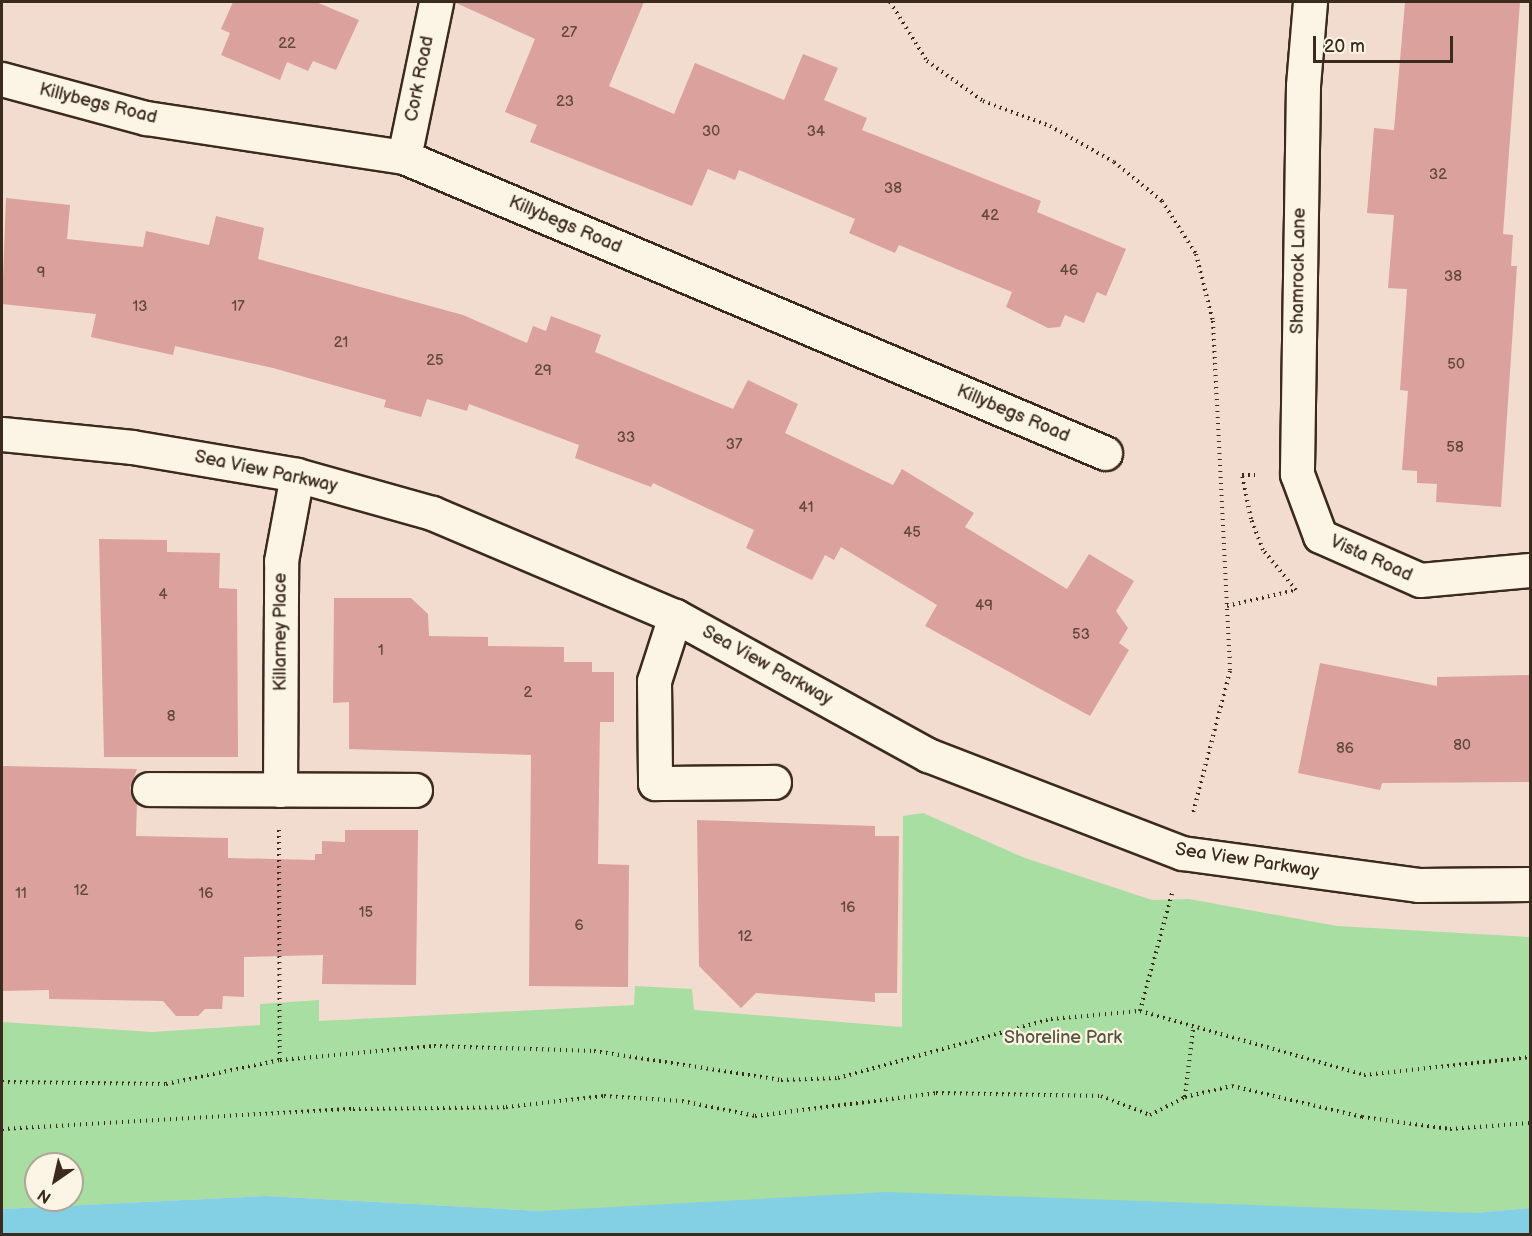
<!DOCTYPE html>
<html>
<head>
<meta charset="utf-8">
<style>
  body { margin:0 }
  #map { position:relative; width:1532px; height:1236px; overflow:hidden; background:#f2dccf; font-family:"Balsamiq Sans",sans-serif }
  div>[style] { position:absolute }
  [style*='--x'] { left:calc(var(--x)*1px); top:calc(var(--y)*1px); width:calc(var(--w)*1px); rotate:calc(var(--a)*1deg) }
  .green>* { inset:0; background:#a8dea1 }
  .water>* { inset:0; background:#83cfe3 }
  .building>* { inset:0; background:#dba19c }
  .path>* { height:4px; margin-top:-2px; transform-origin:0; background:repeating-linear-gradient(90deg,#3b2a1e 0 1.5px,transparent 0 6px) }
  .roads { filter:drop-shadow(2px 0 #3b2a1e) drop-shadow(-2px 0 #3b2a1e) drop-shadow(0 2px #3b2a1e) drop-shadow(0 -2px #3b2a1e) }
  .minor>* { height:33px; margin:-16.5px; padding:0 16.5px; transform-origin:16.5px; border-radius:16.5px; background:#fcf5e5 }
  .tertiary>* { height:33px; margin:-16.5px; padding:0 16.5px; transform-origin:16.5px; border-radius:16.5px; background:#fcf5e5 }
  span { translate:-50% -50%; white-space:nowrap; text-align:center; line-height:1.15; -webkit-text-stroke:4.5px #fcf5e5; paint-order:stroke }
  .number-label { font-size:15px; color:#63483e }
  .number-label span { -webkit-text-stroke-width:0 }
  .street-label { font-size:18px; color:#3b2a1e }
  .park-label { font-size:18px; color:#56573f }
  .frame { position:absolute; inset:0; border:3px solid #3b2a1e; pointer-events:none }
  .north { position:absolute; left:24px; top:1152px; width:60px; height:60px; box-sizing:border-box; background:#fcf5e5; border:2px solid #afa495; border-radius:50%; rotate:214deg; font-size:16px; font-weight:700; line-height:24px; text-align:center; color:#3b2a1e }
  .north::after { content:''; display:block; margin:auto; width:21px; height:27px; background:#3b2a1e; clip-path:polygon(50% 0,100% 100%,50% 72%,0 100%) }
  .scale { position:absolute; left:1313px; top:36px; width:140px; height:27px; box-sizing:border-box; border:3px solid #3b2a1e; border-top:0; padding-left:8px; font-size:18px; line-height:21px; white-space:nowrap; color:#3b2a1e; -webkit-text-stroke:4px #fcf5e5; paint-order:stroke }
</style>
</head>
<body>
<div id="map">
  <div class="green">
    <i style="clip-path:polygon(evenodd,923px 813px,1025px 858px,1152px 900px,1189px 899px,1337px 926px,1530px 937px,1530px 1208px,1475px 1213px,540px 1211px,266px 1196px,2px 1209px,2px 1022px,152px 1032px,260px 1025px,260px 1004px,319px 1000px,319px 1021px,634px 1005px,635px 986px,692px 989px,694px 1010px,902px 1027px,903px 816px,923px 813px,36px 1164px,72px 1164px,72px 1200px,36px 1200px,36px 1164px)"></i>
  </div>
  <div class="water">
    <i style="clip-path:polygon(887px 1192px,1475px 1213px,1530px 1208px,1530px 1234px,2px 1234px,2px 1209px,266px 1196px,540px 1211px)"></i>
  </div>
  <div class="building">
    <i style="clip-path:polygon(233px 2px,316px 2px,359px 20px,336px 70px,313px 61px,308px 71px,287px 62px,280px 80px,221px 55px,230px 33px,221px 29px)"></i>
    <i style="clip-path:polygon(454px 2px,644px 2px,609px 86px,674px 114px,695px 63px,784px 100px,803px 54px,838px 68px,824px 100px,867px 118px,862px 130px,1041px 201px,1037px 212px,1126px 249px,1106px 296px,1097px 292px,1084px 323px,1065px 315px,1060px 327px,1048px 328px,1006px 307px,1012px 292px,899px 245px,895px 253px,849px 233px,855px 219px,739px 170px,735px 180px,708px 169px,692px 206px,530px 142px,537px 125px,505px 112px,535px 39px)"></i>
    <i style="clip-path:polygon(1405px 2px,1520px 2px,1503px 234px,1513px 235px,1511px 266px,1517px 266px,1501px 507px,1436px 502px,1437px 484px,1417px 483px,1417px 471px,1402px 470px,1408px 391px,1400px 390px,1407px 289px,1388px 288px,1394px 215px,1367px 213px,1374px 128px,1394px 130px)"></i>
    <i style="clip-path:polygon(6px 198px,70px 205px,67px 239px,143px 247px,146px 231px,209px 245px,216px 216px,264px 228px,258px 259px,463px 315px,527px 343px,533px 326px,546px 331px,551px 316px,601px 335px,595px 352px,733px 409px,748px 380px,798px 404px,785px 433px,893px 485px,902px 469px,974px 513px,965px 527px,1067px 589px,1089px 554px,1134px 581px,1116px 611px,1128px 628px,1119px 643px,1129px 650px,1090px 716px,925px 626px,937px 605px,841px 547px,834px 560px,825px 555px,812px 580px,746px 548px,754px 530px,653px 483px,651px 487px,575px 458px,579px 445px,469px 404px,467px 411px,427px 399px,421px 417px,384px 407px,386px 400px,273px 368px,175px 346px,173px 355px,91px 337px,96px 314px,2px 304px)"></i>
    <i style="clip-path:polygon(99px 539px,167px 540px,167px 552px,220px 553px,219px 588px,237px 589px,238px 757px,104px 757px)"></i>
    <i style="clip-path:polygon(334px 598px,411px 598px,428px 614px,429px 636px,488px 637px,488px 646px,564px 647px,564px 662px,592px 662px,592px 672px,614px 672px,614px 722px,600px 722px,598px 864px,629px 865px,628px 987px,529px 986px,531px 755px,349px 749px,349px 702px,333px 703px)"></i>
    <i style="clip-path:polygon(1320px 663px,1437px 686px,1437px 677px,1530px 675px,1530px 782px,1382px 783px,1380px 790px,1298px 773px)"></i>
    <i style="clip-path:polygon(2px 766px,137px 769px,130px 788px,137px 802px,136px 836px,228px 838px,228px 858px,315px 860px,315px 854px,322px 854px,322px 841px,345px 842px,345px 830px,418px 830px,416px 985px,322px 984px,323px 955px,244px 957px,244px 997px,223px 996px,222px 1009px,205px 1009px,198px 1016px,176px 1016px,163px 1001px,49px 999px,49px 990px,2px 991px)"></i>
    <i style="clip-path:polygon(697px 820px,875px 826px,875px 836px,899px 836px,897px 993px,875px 993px,875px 1002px,756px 993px,741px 1008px,699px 966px)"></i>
  </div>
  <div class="path">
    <i style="--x:890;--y:2;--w:70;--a:57.9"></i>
    <i style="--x:927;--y:61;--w:69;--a:35.5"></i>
    <i style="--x:983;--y:101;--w:72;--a:20.5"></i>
    <i style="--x:1050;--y:126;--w:73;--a:29.4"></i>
    <i style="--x:1114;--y:162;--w:62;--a:39.1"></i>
    <i style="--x:1162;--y:201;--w:63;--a:57.3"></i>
    <i style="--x:1196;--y:254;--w:69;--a:75.8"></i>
    <i style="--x:1213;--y:321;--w:350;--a:87.2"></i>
    <i style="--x:1230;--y:671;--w:147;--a:104.6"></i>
    <i style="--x:1227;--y:606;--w:71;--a:-13.1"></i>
    <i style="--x:1296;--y:590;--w:52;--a:-129.5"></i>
    <i style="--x:1263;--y:550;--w:33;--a:-111"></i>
    <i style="--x:1251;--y:519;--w:45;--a:-101.6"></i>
    <i style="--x:1242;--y:475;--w:14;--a:0"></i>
    <i style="--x:279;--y:830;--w:230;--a:89.8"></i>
    <i style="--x:1140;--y:1011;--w:122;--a:-74.8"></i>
    <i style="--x:2;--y:1082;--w:164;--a:0.7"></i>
    <i style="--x:166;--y:1084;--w:116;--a:-11.9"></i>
    <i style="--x:280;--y:1060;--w:155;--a:-5.2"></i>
    <i style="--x:434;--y:1046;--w:160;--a:1.8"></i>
    <i style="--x:594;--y:1051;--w:189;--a:8.8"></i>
    <i style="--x:781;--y:1080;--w:57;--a:-2"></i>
    <i style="--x:838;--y:1078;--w:221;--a:-15.5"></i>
    <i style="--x:1051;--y:1019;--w:89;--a:-5.1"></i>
    <i style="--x:1140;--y:1011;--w:233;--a:15.9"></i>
    <i style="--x:1364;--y:1075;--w:167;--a:-6.2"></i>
    <i style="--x:1185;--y:1097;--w:68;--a:-83.3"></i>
    <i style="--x:2;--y:1129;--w:352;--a:-3.3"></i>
    <i style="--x:353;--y:1109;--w:153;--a:-0.7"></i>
    <i style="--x:506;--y:1107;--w:99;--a:-6.4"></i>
    <i style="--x:604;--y:1096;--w:78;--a:3.7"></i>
    <i style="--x:682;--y:1101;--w:75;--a:11.6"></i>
    <i style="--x:755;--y:1116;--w:182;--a:-7.2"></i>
    <i style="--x:936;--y:1093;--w:165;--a:1"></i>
    <i style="--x:1101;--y:1096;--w:53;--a:21.2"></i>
    <i style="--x:1150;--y:1115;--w:39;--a:-27"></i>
    <i style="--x:1185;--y:1097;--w:48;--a:-13.2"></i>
    <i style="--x:1232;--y:1086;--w:134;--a:13.4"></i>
    <i style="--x:1362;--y:1117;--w:89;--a:7.8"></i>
    <i style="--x:1450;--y:1129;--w:80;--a:-4.3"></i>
  </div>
  <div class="roads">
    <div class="minor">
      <i style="--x:1310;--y:2;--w:84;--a:94.8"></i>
      <i style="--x:1303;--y:86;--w:388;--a:90.9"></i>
      <i style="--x:1297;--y:474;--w:66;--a:69.6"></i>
      <i style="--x:1320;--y:536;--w:109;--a:23.7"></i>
      <i style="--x:1420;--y:580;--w:110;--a:-5.2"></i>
      <i style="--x:2;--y:79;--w:149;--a:15.2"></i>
      <i style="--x:146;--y:118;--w:261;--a:8.6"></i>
      <i style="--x:404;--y:157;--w:761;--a:22.89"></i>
      <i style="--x:404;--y:157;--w:158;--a:-78.3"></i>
      <i style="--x:675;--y:616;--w:68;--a:107.9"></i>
      <i style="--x:654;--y:681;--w:102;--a:89.4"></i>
      <i style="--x:655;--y:783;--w:119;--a:-0.5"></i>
      <i style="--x:149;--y:789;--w:266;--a:0.2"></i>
      <i style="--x:280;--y:790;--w:229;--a:-89.7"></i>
      <i style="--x:281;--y:561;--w:87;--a:-79.5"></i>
    </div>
    <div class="tertiary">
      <i style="--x:2;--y:434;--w:131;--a:5.7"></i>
      <i style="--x:132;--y:447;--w:167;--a:9.6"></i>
      <i style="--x:297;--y:475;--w:140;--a:15.7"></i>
      <i style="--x:432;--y:513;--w:264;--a:23"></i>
      <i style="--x:675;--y:616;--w:289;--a:28.8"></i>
      <i style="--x:928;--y:755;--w:272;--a:21.1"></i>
      <i style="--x:1182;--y:853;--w:238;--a:7.7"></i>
      <i style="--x:1418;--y:885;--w:112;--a:-0.5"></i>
    </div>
  </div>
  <div class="number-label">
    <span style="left:569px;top:33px">27</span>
    <span style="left:287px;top:44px">22</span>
    <span style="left:565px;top:102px">23</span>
    <span style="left:711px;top:132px">30</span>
    <span style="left:816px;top:132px">34</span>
    <span style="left:1438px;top:175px">32</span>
    <span style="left:893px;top:189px">38</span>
    <span style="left:990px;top:216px">42</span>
    <span style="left:1069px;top:271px">46</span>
    <span style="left:41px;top:273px">9</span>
    <span style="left:1453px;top:277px">38</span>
    <span style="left:140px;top:307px">13</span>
    <span style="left:238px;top:307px">17</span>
    <span style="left:341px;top:343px">21</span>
    <span style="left:435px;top:361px">25</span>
    <span style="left:1456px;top:365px">50</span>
    <span style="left:543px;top:371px">29</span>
    <span style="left:626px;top:438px">33</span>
    <span style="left:734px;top:445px">37</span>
    <span style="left:1455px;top:448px">58</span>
    <span style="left:806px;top:508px">41</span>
    <span style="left:912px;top:533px">45</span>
    <span style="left:163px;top:595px">4</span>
    <span style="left:984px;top:606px">49</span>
    <span style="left:1081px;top:635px">53</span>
    <span style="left:381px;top:651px">1</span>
    <span style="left:528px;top:693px">2</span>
    <span style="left:171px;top:717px">8</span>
    <span style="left:1462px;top:746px">80</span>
    <span style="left:1345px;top:749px">86</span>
    <span style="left:81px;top:891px">12</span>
    <span style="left:21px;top:894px">11</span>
    <span style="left:206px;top:894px">16</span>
    <span style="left:848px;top:908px">16</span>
    <span style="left:366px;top:913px">15</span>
    <span style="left:579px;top:926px">6</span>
    <span style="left:745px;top:937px">12</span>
  </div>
  <div class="street-label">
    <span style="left:420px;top:79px;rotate:-79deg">Cork Road</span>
    <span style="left:98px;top:104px;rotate:14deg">Killybegs Road</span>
    <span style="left:565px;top:225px;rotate:23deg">Killybegs Road</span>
    <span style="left:1299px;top:271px;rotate:-89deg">Shamrock Lane</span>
    <span style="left:1013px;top:414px;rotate:23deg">Killybegs Road</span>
    <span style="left:266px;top:472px;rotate:12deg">Sea View Parkway</span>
    <span style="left:1371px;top:559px;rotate:24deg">Vista Road</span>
    <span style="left:281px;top:632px;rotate:-90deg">Killarney Place</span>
    <span style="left:767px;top:666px;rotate:29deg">Sea View Parkway</span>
    <span style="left:1247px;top:861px;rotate:9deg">Sea View Parkway</span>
  </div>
  <div class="park-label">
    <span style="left:1063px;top:1038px">Shoreline Park</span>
  </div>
  <div class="frame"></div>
  <div class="north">N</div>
  <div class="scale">20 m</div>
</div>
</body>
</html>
